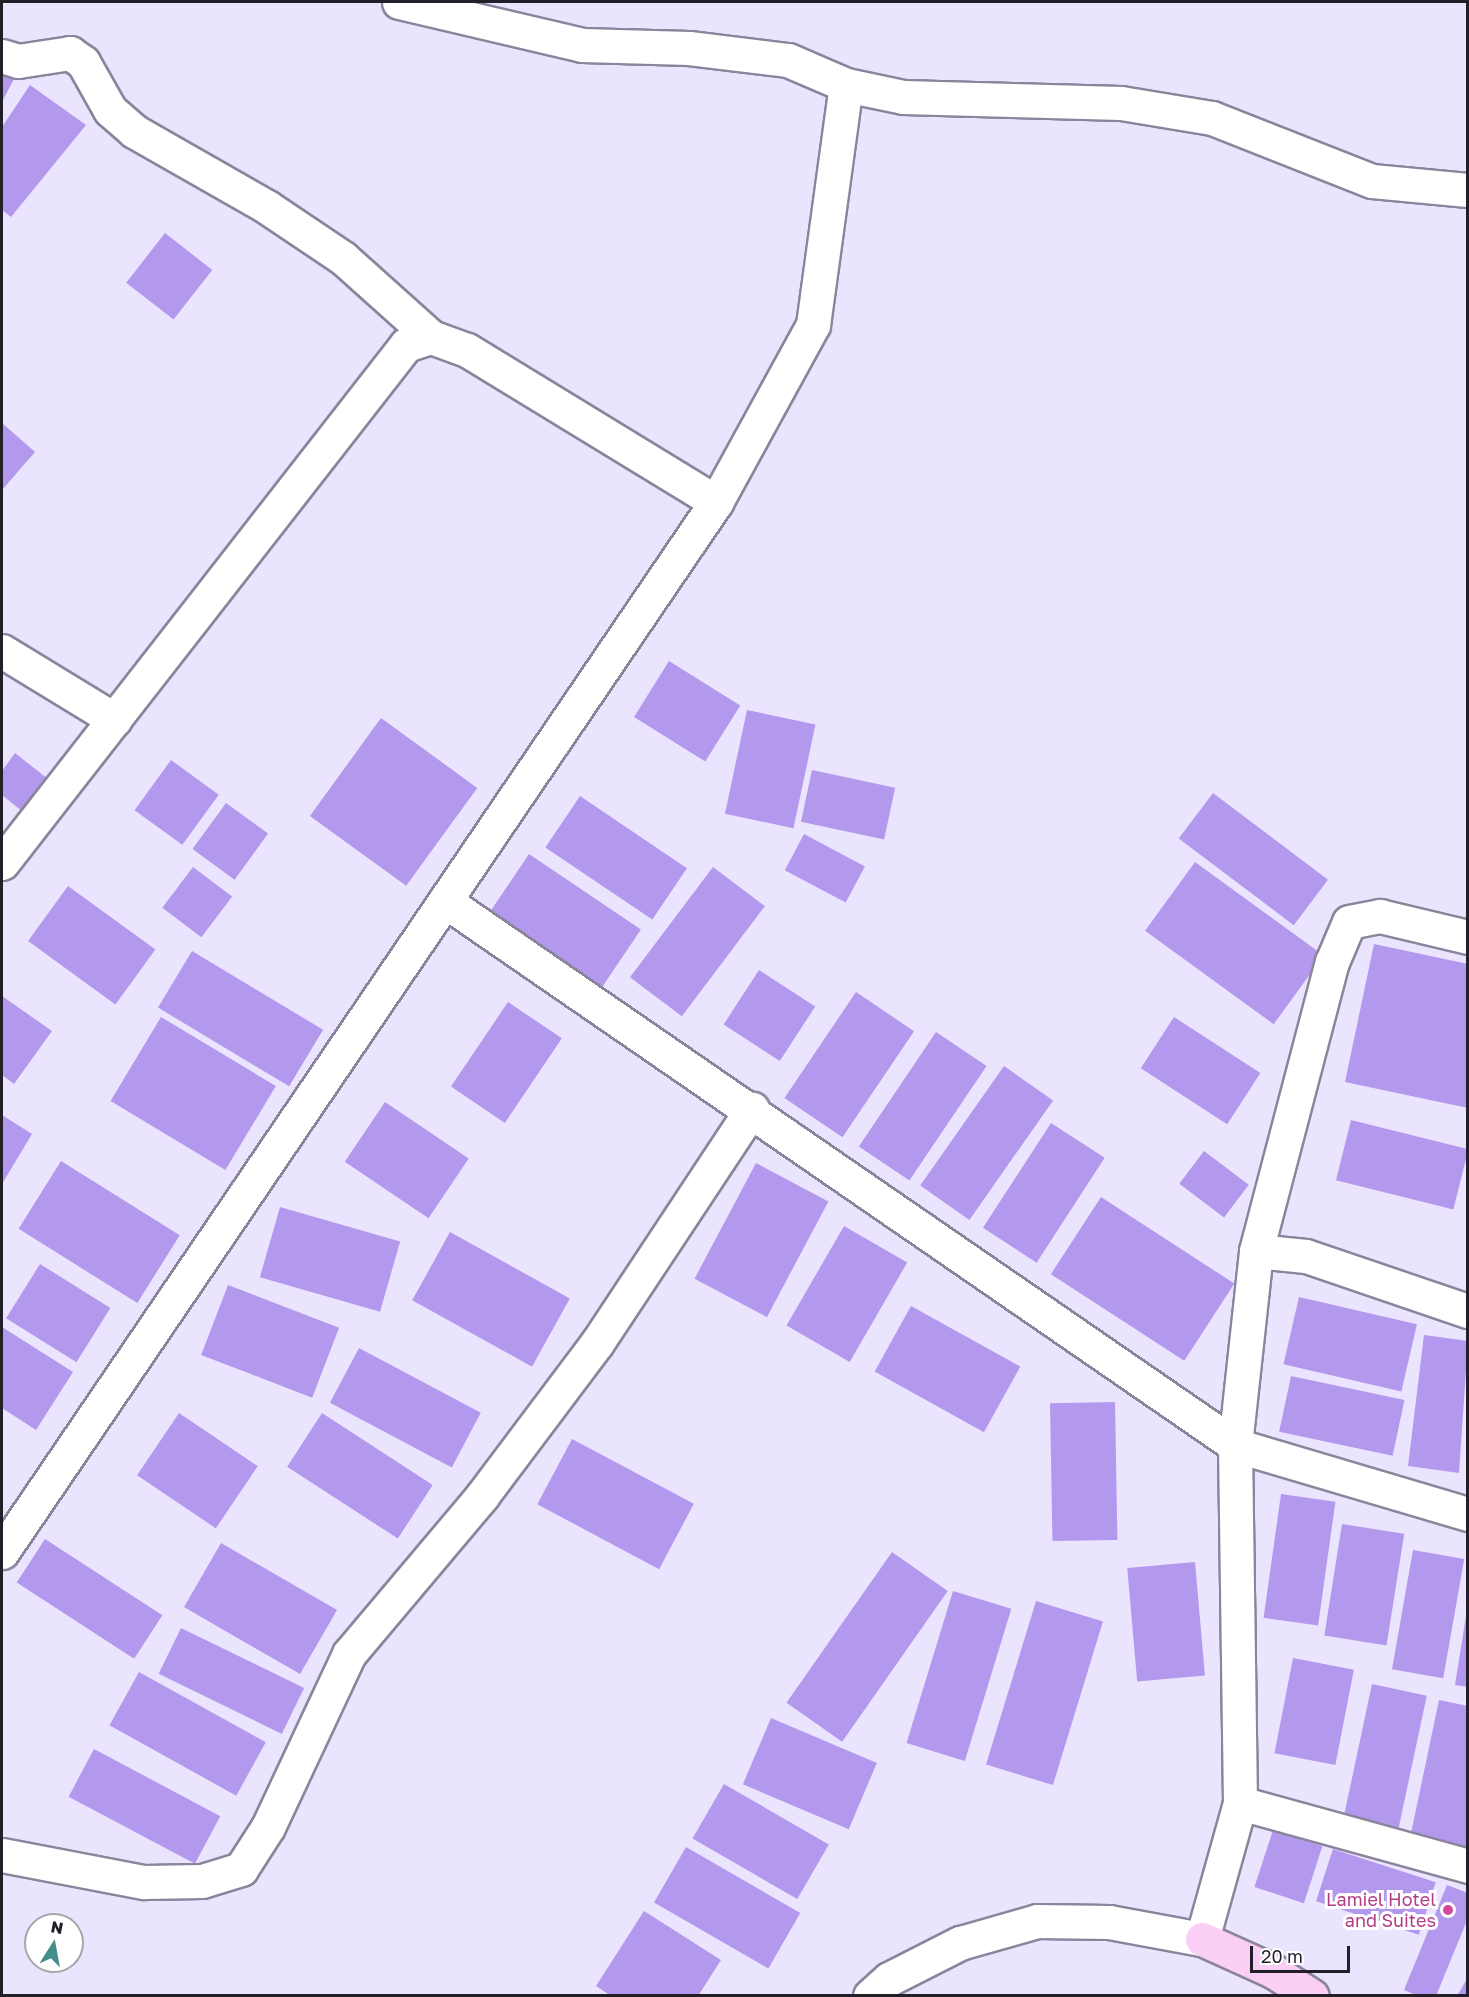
<!DOCTYPE html>
<html>
<head>
<meta charset="utf-8">
<style>
  body { margin:0 }
  #map { position:relative; width:1469px; height:1997px; overflow:hidden; background:#ebe4fe; font-family:"Golos Text",sans-serif }
  div>[style] { position:absolute }
  [style*='--x'] { left:calc(var(--x)*1px); top:calc(var(--y)*1px); width:calc(var(--w)*1px); rotate:calc(var(--a)*1deg) }
  .building>* { inset:0; background:#b399ed; transform-origin:0 0 }
  .roads { filter:drop-shadow(2px 0 #8b859c) drop-shadow(-2px 0 #8b859c) drop-shadow(0 2px #8b859c) drop-shadow(0 -2px #8b859c) }
  .minor>* { height:33px; margin:-16.5px; padding:0 16.5px; transform-origin:16.5px; border-radius:16.5px; background:#fff }
  .major>* { height:33px; margin:-16.5px; padding:0 16.5px; transform-origin:16.5px; border-radius:16.5px; background:#facef5 }
  .dots>* { width:16px; height:16px; translate:-50% -50%; box-sizing:border-box; border:3px solid #fff; border-radius:50% }
  span { translate:-50% -50%; white-space:nowrap; text-align:center; line-height:1.15; -webkit-text-stroke:6px #fff; paint-order:stroke }
  .hotel-label { font-size:18px; color:#b23c85 }
  .right { translate:-100% -50%; text-align:right }
  .frame { position:absolute; inset:0; border:3px solid #221f29; pointer-events:none }
  .north { position:absolute; left:24px; top:1913px; width:60px; height:60px; box-sizing:border-box; background:#fff; border:2px solid #a7a5a9; border-radius:50%; rotate:11deg; font-size:16px; font-weight:700; line-height:24px; text-align:center; color:#221f29 }
  .north::after { content:''; display:block; margin:auto; width:21px; height:27px; background:#458d8a; clip-path:polygon(50% 0,100% 100%,50% 72%,0 100%) }
  .scale { position:absolute; left:1250px; top:1946px; width:100px; height:27px; box-sizing:border-box; border:3px solid #221f29; border-top:0; padding-left:8px; font-size:18px; line-height:21px; white-space:nowrap; color:#221f29; -webkit-text-stroke:4px #fff; paint-order:stroke }
</style>
</head>
<body>
<div id="map">
  <div class="building">
    <i style="clip-path:polygon(2px 67px,16px 75px,2px 102px)"></i>
    <i style="clip-path:polygon(30px 85px,86px 125px,11px 217px,2px 210px,2px 127px)"></i>
    <i style="left:165px;top:233px;width:60px;height:63px;rotate:38deg"></i>
    <i style="clip-path:polygon(2px 423px,35px 452px,2px 490px)"></i>
    <i style="left:669px;top:661px;width:84px;height:66px;rotate:32deg"></i>
    <i style="left:747px;top:710px;width:70px;height:106px;rotate:12deg"></i>
    <i style="left:381px;top:718px;width:119px;height:121px;rotate:36deg"></i>
    <i style="clip-path:polygon(15px 753px,48px 779px,23px 812px,2px 795px,2px 771px)"></i>
    <i style="left:171px;top:760px;width:59px;height:62px;rotate:36deg"></i>
    <i style="left:812px;top:770px;width:85px;height:53px;rotate:12deg"></i>
    <i style="left:1213px;top:793px;width:144px;height:57px;rotate:37deg"></i>
    <i style="left:580px;top:796px;width:129px;height:62px;rotate:34deg"></i>
    <i style="left:226px;top:803px;width:52px;height:57px;rotate:36deg"></i>
    <i style="left:804px;top:834px;width:69px;height:41px;rotate:28deg"></i>
    <i style="left:529px;top:854px;width:135px;height:69px;rotate:34deg"></i>
    <i style="left:1195px;top:862px;width:159px;height:85px;rotate:36deg"></i>
    <i style="left:193px;top:867px;width:49px;height:51px;rotate:37deg"></i>
    <i style="left:713px;top:867px;width:65px;height:138px;rotate:37deg"></i>
    <i style="left:68px;top:886px;width:108px;height:68px;rotate:36deg"></i>
    <i style="clip-path:polygon(1374px 944px,1468px 964px,1468px 1108px,1345px 1082px)"></i>
    <i style="left:192px;top:951px;width:153px;height:66px;rotate:31deg"></i>
    <i style="left:759px;top:970px;width:67px;height:65px;rotate:33deg"></i>
    <i style="left:856px;top:992px;width:70px;height:128px;rotate:34deg"></i>
    <i style="clip-path:polygon(2px 996px,52px 1031px,14px 1084px,2px 1075px)"></i>
    <i style="left:508px;top:1002px;width:65px;height:102px;rotate:34deg"></i>
    <i style="left:161px;top:1017px;width:134px;height:98px;rotate:31deg"></i>
    <i style="left:1174px;top:1017px;width:103px;height:61px;rotate:33deg"></i>
    <i style="left:936px;top:1032px;width:61px;height:138px;rotate:34deg"></i>
    <i style="left:1004px;top:1066px;width:60px;height:146px;rotate:35deg"></i>
    <i style="left:385px;top:1102px;width:101px;height:72px;rotate:34deg"></i>
    <i style="clip-path:polygon(2px 1115px,32px 1134px,2px 1184px)"></i>
    <i style="left:1351px;top:1120px;width:121px;height:62px;rotate:14deg"></i>
    <i style="left:1051px;top:1123px;width:64px;height:125px;rotate:33deg"></i>
    <i style="left:1204px;top:1151px;width:56px;height:41px;rotate:37deg"></i>
    <i style="left:61px;top:1161px;width:140px;height:80px;rotate:32deg"></i>
    <i style="left:756px;top:1163px;width:82px;height:131px;rotate:28deg"></i>
    <i style="left:1101px;top:1197px;width:159px;height:92px;rotate:33deg"></i>
    <i style="left:280px;top:1207px;width:125px;height:73px;rotate:16deg"></i>
    <i style="left:844px;top:1226px;width:73px;height:115px;rotate:30deg"></i>
    <i style="left:450px;top:1232px;width:137px;height:78px;rotate:29deg"></i>
    <i style="left:40px;top:1264px;width:83px;height:64px;rotate:32deg"></i>
    <i style="left:228px;top:1285px;width:119px;height:75px;rotate:21deg"></i>
    <i style="left:1299px;top:1297px;width:121px;height:69px;rotate:13deg"></i>
    <i style="left:911px;top:1306px;width:125px;height:75px;rotate:29deg"></i>
    <i style="clip-path:polygon(2px 1327px,73px 1372px,36px 1430px,2px 1408px)"></i>
    <i style="clip-path:polygon(1424px 1335px,1468px 1341px,1459px 1473px,1408px 1466px)"></i>
    <i style="left:359px;top:1348px;width:138px;height:62px;rotate:28deg"></i>
    <i style="left:1291px;top:1376px;width:116px;height:57px;rotate:12deg"></i>
    <i style="left:1115px;top:1402px;width:138px;height:65px;rotate:89deg"></i>
    <i style="left:179px;top:1413px;width:95px;height:75px;rotate:34deg"></i>
    <i style="left:322px;top:1413px;width:132px;height:64px;rotate:33deg"></i>
    <i style="left:572px;top:1439px;width:138px;height:74px;rotate:28deg"></i>
    <i style="left:1281px;top:1494px;width:55px;height:125px;rotate:8deg"></i>
    <i style="left:1342px;top:1524px;width:63px;height:113px;rotate:9deg"></i>
    <i style="left:45px;top:1539px;width:140px;height:52px;rotate:33deg"></i>
    <i style="left:221px;top:1543px;width:134px;height:74px;rotate:30deg"></i>
    <i style="left:1413px;top:1550px;width:52px;height:121px;rotate:10deg"></i>
    <i style="left:892px;top:1552px;width:68px;height:184px;rotate:35deg"></i>
    <i style="left:1195px;top:1562px;width:114px;height:68px;rotate:85deg"></i>
    <i style="left:953px;top:1591px;width:61px;height:159px;rotate:17deg"></i>
    <i style="left:1036px;top:1601px;width:70px;height:171px;rotate:17deg"></i>
    <i style="clip-path:polygon(1466px 1616px,1468px 1616px,1468px 1687px,1455px 1685px)"></i>
    <i style="left:181px;top:1628px;width:137px;height:51px;rotate:26deg"></i>
    <i style="left:1293px;top:1658px;width:62px;height:97px;rotate:11deg"></i>
    <i style="left:139px;top:1672px;width:145px;height:61px;rotate:29deg"></i>
    <i style="left:1372px;top:1684px;width:56px;height:137px;rotate:12deg"></i>
    <i style="clip-path:polygon(1439px 1700px,1468px 1706px,1467px 1850px,1410px 1838px)"></i>
    <i style="left:771px;top:1718px;width:115px;height:72px;rotate:23deg"></i>
    <i style="left:94px;top:1749px;width:143px;height:54px;rotate:28deg"></i>
    <i style="left:724px;top:1784px;width:121px;height:63px;rotate:30deg"></i>
    <i style="left:1273px;top:1830px;width:52px;height:60px;rotate:18deg"></i>
    <i style="left:686px;top:1847px;width:132px;height:64px;rotate:30deg"></i>
    <i style="left:1333px;top:1849px;width:108px;height:55px;rotate:18deg"></i>
    <i style="clip-path:polygon(1447px 1885px,1468px 1893px,1468px 1918px,1436px 1996px,1418px 1996px,1404px 1990px)"></i>
    <i style="clip-path:polygon(644px 1911px,721px 1960px,698px 1996px,611px 1996px,596px 1986px)"></i>
    <i style="clip-path:polygon(1468px 1977px,1468px 1996px,1457px 1996px)"></i>
  </div>
  <div class="roads">
    <div class="minor">
      <i style="--x:399;--y:2;--w:188;--a:13.2"></i>
      <i style="--x:582;--y:45;--w:107;--a:1.6"></i>
      <i style="--x:689;--y:48;--w:100;--a:6.9"></i>
      <i style="--x:788;--y:60;--w:63;--a:23.3"></i>
      <i style="--x:846;--y:85;--w:58;--a:11.9"></i>
      <i style="--x:903;--y:97;--w:218;--a:1.6"></i>
      <i style="--x:1121;--y:103;--w:92;--a:9.4"></i>
      <i style="--x:1212;--y:118;--w:172;--a:21.5"></i>
      <i style="--x:1372;--y:181;--w:96;--a:5.4"></i>
      <i style="--x:2;--y:56;--w:17;--a:17"></i>
      <i style="--x:18;--y:61;--w:53;--a:-8.7"></i>
      <i style="--x:70;--y:53;--w:16;--a:35"></i>
      <i style="--x:83;--y:62;--w:55;--a:60.6"></i>
      <i style="--x:110;--y:110;--w:32;--a:41"></i>
      <i style="--x:134;--y:131;--w:153;--a:29.7"></i>
      <i style="--x:267;--y:207;--w:92;--a:33.9"></i>
      <i style="--x:343;--y:258;--w:118;--a:41.9"></i>
      <i style="--x:431;--y:337;--w:38;--a:20"></i>
      <i style="--x:467;--y:350;--w:292;--a:31.4"></i>
      <i style="--x:2;--y:651;--w:132;--a:31.4"></i>
      <i style="--x:2;--y:863;--w:657;--a:-52.05"></i>
      <i style="--x:406;--y:345;--w:26;--a:-18"></i>
      <i style="--x:445;--y:901;--w:959;--a:34.55"></i>
      <i style="--x:1235;--y:1445;--w:243;--a:16.5"></i>
      <i style="--x:1256;--y:1251;--w:50;--a:5.7"></i>
      <i style="--x:1306;--y:1256;--w:171;--a:18.8"></i>
      <i style="--x:2;--y:1552;--w:1270;--a:-55.78"></i>
      <i style="--x:716;--y:502;--w:202;--a:-61.3"></i>
      <i style="--x:813;--y:325;--w:242;--a:-82.2"></i>
      <i style="--x:1240;--y:1803;--w:237;--a:15.4"></i>
      <i style="--x:2;--y:1855;--w:145;--a:10.8"></i>
      <i style="--x:144;--y:1882;--w:58;--a:-1"></i>
      <i style="--x:202;--y:1881;--w:41;--a:-17.1"></i>
      <i style="--x:241;--y:1869;--w:50;--a:-57.3"></i>
      <i style="--x:268;--y:1827;--w:191;--a:-64.9"></i>
      <i style="--x:349;--y:1654;--w:207;--a:-49.9"></i>
      <i style="--x:482;--y:1496;--w:191;--a:-53.1"></i>
      <i style="--x:597;--y:1343;--w:281;--a:-56.5"></i>
      <i style="--x:870;--y:1996;--w:25;--a:-42"></i>
      <i style="--x:889;--y:1979;--w:80;--a:-26.9"></i>
      <i style="--x:960;--y:1943;--w:80;--a:-15.9"></i>
      <i style="--x:1037;--y:1921;--w:72;--a:0.8"></i>
      <i style="--x:1109;--y:1922;--w:95;--a:10.4"></i>
      <i style="--x:1202;--y:1939;--w:141;--a:-74.4"></i>
      <i style="--x:1240;--y:1803;--w:358;--a:-90.8"></i>
      <i style="--x:1235;--y:1445;--w:195;--a:-83.8"></i>
      <i style="--x:1256;--y:1251;--w:299;--a:-75.3"></i>
      <i style="--x:1332;--y:962;--w:43;--a:-67"></i>
      <i style="--x:1349;--y:922;--w:32;--a:-11"></i>
      <i style="--x:1380;--y:916;--w:90;--a:13.4"></i>
    </div>
    <div class="major">
      <i style="--x:1202;--y:1939;--w:78;--a:24.3"></i>
      <i style="--x:1273;--y:1971;--w:46;--a:32.7"></i>
    </div>
  </div>
  <div class="dots">
    <i style="left:1448px;top:1910px;background:#d1479c"></i>
  </div>
  <div class="hotel-label">
    <span class="right" style="left:1436px;top:1910px">Lamiel Hotel<br>and Suites</span>
  </div>
  <div class="frame"></div>
  <div class="north">N</div>
  <div class="scale">20 m</div>
</div>
</body>
</html>
